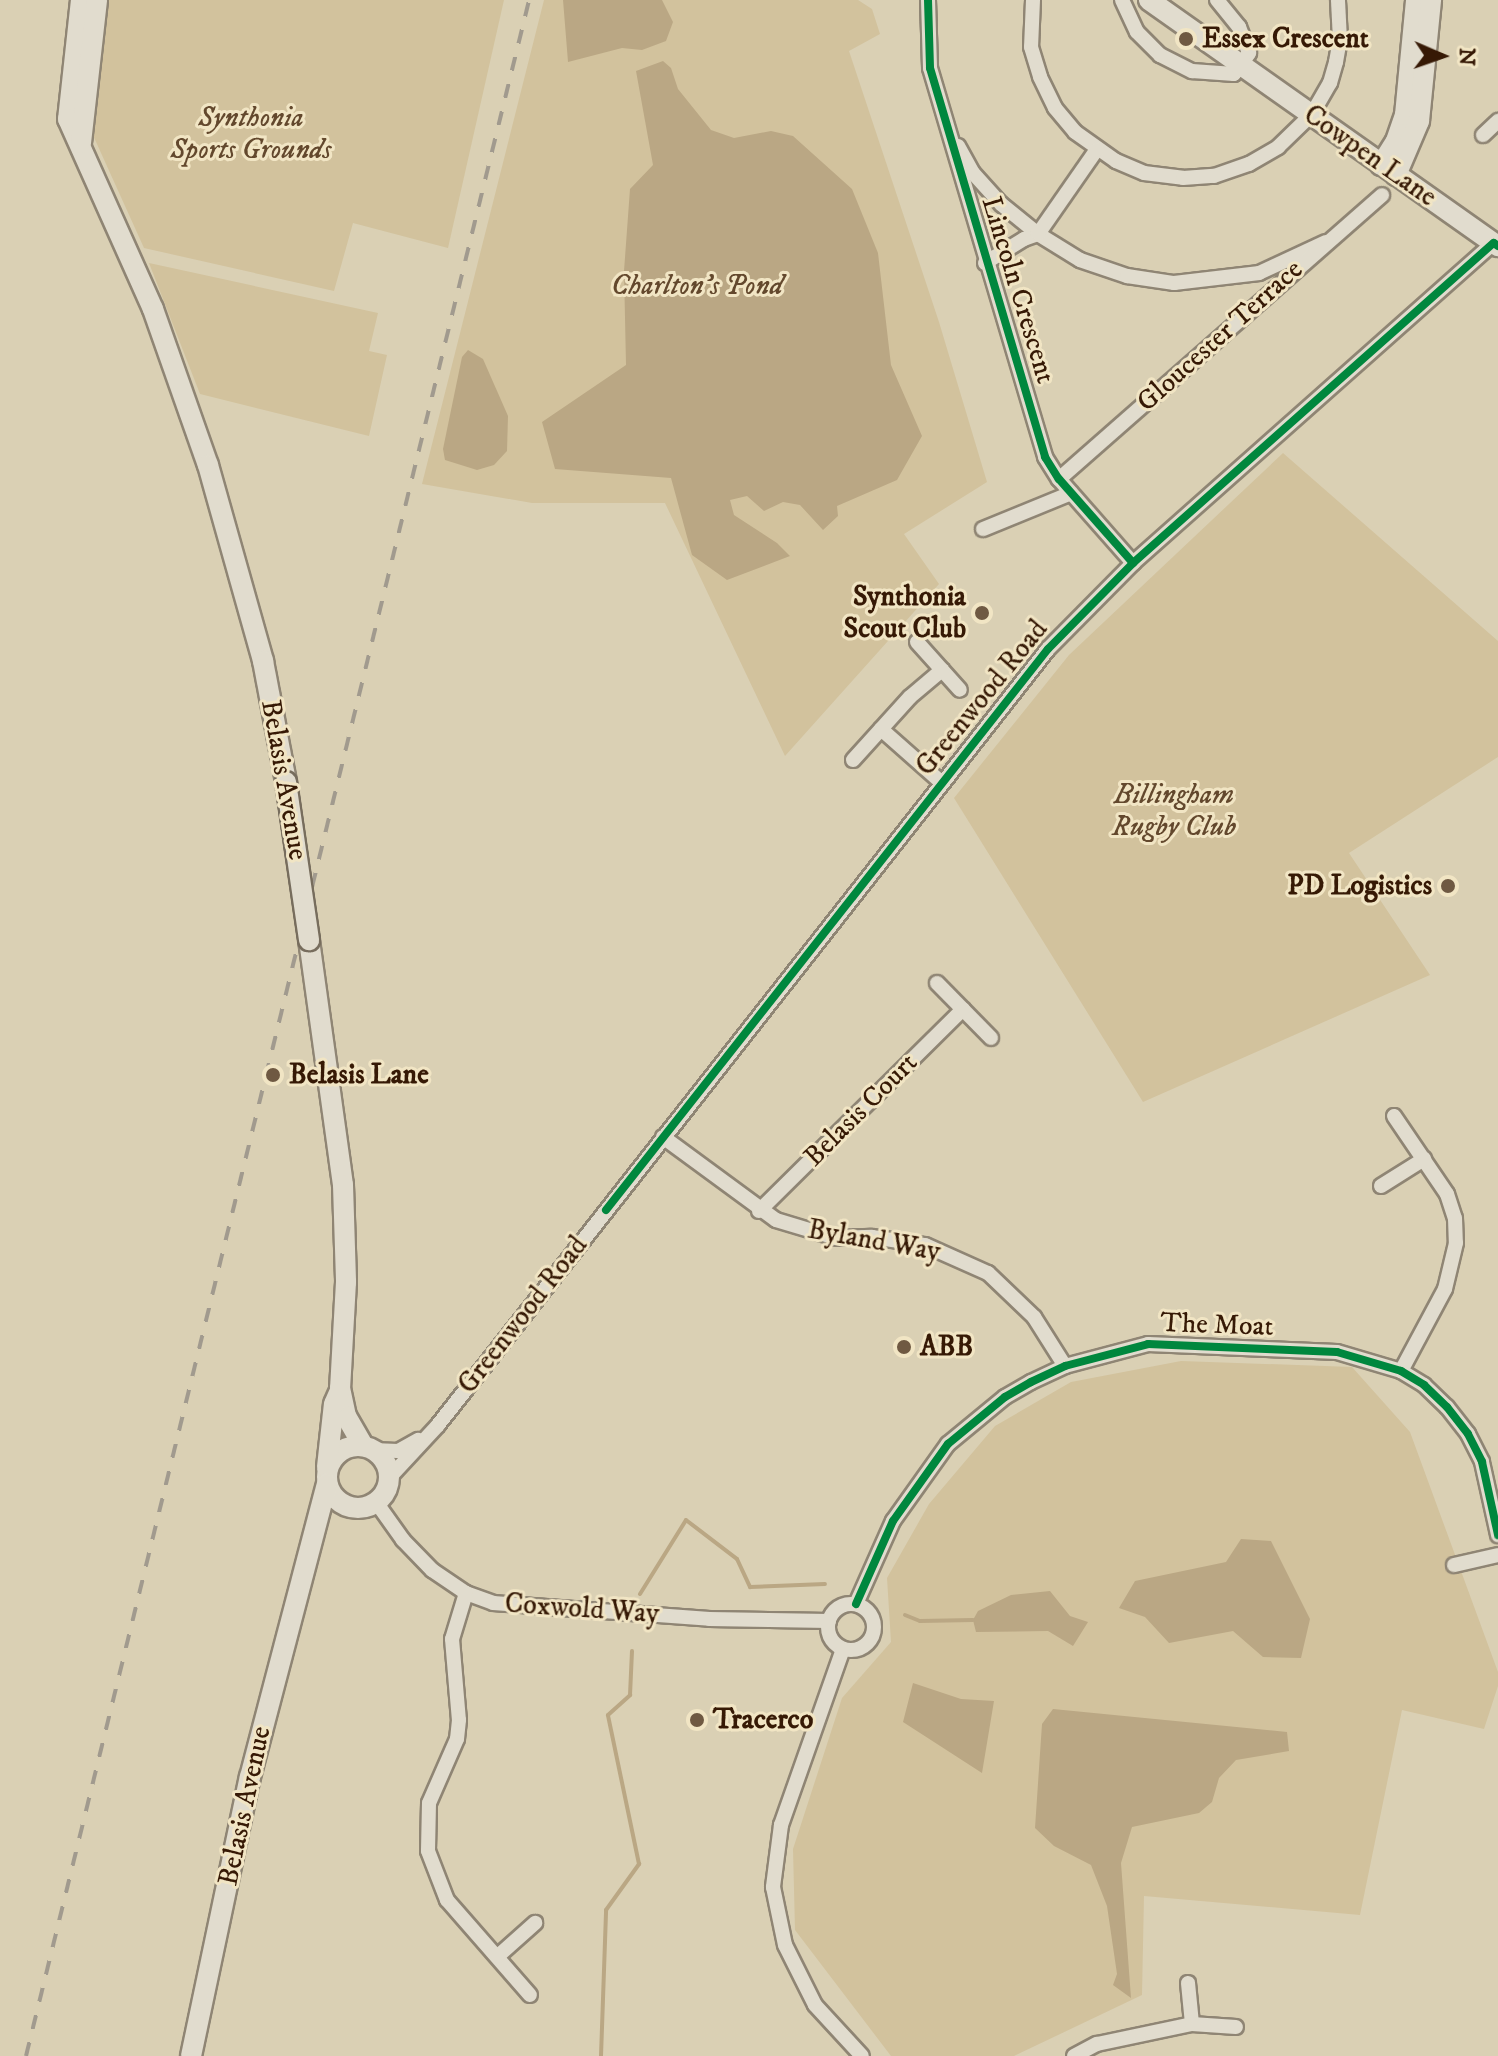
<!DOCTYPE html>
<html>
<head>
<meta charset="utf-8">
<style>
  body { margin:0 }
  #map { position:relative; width:1498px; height:2056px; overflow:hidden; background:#dad0b4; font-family:"IM FELL DW Pica",serif }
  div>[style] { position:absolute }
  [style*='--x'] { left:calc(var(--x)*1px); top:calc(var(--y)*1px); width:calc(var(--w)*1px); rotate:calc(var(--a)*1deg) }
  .green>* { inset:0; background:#d2c29d }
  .water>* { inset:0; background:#baa784 }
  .stream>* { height:4px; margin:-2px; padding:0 2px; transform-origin:2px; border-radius:2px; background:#baa784 }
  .roads { filter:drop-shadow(2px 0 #8f8574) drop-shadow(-2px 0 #8f8574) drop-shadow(0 2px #8f8574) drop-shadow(0 -2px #8f8574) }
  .street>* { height:14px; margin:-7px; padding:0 7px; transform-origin:7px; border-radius:7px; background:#e1dcce }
  .street>.ring { margin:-7px; padding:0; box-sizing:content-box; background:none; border:14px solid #e1dcce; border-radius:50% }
  .secondary>* { height:20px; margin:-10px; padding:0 10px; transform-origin:10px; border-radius:10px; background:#e1dcce }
  .secondary>.ring { margin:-10px; padding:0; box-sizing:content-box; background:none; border:20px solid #e1dcce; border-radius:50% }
  .rail>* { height:4px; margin-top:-2px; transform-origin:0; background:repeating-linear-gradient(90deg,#a19a8e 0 14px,transparent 0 28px) }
  .bridges { filter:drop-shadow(2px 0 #776d5d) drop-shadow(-2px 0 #776d5d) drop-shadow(0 2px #776d5d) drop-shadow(0 -2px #776d5d) }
  .secondary-bridge>* { height:20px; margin:-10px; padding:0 10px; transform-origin:10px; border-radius:10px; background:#e1dcce }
  .cycleway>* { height:8px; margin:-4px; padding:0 4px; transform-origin:4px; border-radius:4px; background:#00873e }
  .dots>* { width:22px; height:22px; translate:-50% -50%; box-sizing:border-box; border:4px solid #f1e5c4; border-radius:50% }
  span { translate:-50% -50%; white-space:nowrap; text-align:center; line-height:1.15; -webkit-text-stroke:6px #f1e5c4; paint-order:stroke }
  .poi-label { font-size:28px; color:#361905; font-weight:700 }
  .left { translate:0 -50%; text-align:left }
  .right { translate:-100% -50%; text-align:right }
  .park-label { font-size:28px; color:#63482d; font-style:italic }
  .street-label { font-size:28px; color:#361905 }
  .north { position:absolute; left:1402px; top:16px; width:80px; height:80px; -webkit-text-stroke:6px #f1e5c4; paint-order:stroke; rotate:92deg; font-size:22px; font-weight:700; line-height:32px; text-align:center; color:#361905 }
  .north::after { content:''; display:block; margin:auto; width:28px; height:36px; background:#361905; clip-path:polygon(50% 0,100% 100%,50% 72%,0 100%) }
</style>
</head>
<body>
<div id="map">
  <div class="green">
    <i style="clip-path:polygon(109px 0,504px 0,448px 248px,353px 223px,334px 291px,144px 248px,92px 133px)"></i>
    <i style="clip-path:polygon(544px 0,858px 0,872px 9px,880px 34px,849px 51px,939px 322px,987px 482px,904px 534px,939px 584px,785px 756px,665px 503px,532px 503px,422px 484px)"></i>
    <i style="clip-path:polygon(149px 263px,378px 313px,369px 351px,387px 355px,369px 436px,200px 394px)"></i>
    <i style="clip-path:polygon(1283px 453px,1498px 641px,1498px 757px,1349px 853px,1430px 975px,1143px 1102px,954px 798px,1069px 655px)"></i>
    <i style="clip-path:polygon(1181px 1361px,1352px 1367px,1410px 1432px,1498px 1672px,1498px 1686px,1484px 1729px,1402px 1710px,1360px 1915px,1144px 1896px,1142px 1995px,1014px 2056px,891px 2056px,795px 1930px,793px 1849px,842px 1698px,891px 1642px,887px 1578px,929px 1504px,995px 1426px,1071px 1382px)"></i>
  </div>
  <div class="water">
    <i style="clip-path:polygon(563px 0,662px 0,673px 22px,666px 41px,642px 50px,622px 48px,568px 62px)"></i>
    <i style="clip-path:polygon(663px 61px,671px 68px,678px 89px,711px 130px,734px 138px,771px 131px,793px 136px,852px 189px,878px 253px,891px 365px,922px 436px,897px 480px,837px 506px,838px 516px,823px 530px,800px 505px,783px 502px,764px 511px,747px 496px,730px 500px,734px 515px,777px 543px,790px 556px,727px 580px,692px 555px,671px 478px,555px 469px,542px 422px,626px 365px,624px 271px,630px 189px,653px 165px,636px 71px)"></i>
    <i style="clip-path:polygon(468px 350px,483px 359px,508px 416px,507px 451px,494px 465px,477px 470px,445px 460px,443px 449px,462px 357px)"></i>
    <i style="clip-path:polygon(1241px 1539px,1271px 1541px,1310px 1619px,1301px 1658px,1263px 1657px,1233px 1631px,1169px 1643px,1145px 1617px,1119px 1608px,1135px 1581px,1226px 1562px)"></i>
    <i style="clip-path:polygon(1050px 1591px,1070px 1616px,1088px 1622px,1073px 1646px,1048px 1631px,976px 1632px,973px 1620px,978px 1611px,1011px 1595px)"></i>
    <i style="clip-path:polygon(913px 1683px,961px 1699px,994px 1701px,982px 1773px,903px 1722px)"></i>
    <i style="clip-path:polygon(1053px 1709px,1287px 1732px,1289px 1751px,1236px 1760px,1219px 1778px,1212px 1802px,1199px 1813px,1132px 1827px,1121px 1863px,1131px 1998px,1113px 1985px,1117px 1974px,1107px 1906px,1091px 1865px,1054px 1846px,1035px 1828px,1042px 1724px)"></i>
  </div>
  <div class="stream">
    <i style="--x:640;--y:1594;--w:87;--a:-58.1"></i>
    <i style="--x:686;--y:1520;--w:64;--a:37.4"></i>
    <i style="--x:737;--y:1559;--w:31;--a:65"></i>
    <i style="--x:750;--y:1587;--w:75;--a:-2.3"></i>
    <i style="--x:905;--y:1615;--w:16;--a:22"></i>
    <i style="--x:920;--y:1621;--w:53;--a:-1.1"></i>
    <i style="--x:601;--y:2056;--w:146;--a:-88"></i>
    <i style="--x:606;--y:1910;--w:57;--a:-54.3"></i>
    <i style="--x:639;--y:1864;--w:152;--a:-101.8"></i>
    <i style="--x:608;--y:1715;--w:30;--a:-42"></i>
    <i style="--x:630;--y:1695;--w:44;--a:-87.4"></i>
  </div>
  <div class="roads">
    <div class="street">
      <i style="--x:928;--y:0;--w:68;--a:88.3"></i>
      <i style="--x:930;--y:68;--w:406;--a:73.5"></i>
      <i style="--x:1045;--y:457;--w:26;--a:58"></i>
      <i style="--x:1059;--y:479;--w:112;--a:48.6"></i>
      <i style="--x:1033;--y:0;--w:47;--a:92.4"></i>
      <i style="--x:1031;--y:47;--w:31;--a:73"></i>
      <i style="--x:1040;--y:77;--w:34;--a:64"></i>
      <i style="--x:1055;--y:108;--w:31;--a:50"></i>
      <i style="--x:1075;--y:132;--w:50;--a:35.3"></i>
      <i style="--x:1116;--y:161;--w:30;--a:23"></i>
      <i style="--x:1144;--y:173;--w:39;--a:7"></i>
      <i style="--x:1183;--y:178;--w:31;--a:-4"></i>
      <i style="--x:1214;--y:176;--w:37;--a:-19"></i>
      <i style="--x:1249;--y:164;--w:34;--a:-30"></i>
      <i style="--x:1278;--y:147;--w:47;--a:-44.1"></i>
      <i style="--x:1312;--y:114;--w:36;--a:-60"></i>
      <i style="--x:1330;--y:83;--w:22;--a:-74"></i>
      <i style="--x:1336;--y:62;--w:22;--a:-80"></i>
      <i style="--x:1340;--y:40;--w:40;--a:-92.9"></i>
      <i style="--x:1122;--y:0;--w:35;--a:65"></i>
      <i style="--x:1137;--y:32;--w:33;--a:45"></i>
      <i style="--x:1160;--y:55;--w:36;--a:27"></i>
      <i style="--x:1192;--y:71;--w:42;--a:4.1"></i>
      <i style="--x:1234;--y:74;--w:26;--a:-54"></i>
      <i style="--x:1249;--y:53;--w:28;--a:-111"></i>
      <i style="--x:1239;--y:27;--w:35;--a:-129"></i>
      <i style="--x:1483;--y:135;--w:21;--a:-43"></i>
      <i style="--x:958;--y:146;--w:31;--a:61"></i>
      <i style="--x:973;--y:173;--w:42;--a:47.9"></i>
      <i style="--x:1001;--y:204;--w:48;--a:39"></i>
      <i style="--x:1038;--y:234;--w:49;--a:31.8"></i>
      <i style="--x:1080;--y:260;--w:50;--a:18.8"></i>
      <i style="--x:1127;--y:276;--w:48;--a:8.5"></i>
      <i style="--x:1174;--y:283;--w:86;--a:-6.7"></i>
      <i style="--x:1259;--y:273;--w:74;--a:-24.8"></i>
      <i style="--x:985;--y:263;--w:46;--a:-31.6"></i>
      <i style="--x:1024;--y:239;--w:15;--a:-20"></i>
      <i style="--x:1038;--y:234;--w:103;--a:-55.2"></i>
      <i style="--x:1059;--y:479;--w:430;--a:-41.3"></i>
      <i style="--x:983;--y:529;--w:95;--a:-22.2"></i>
      <i style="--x:917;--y:642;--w:64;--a:48.1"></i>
      <i style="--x:881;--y:729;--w:80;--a:41.5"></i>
      <i style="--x:853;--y:760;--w:85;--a:-47.9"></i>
      <i style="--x:910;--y:697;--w:42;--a:-40.2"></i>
      <i style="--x:937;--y:983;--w:77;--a:45.5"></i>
      <i style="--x:1394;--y:1116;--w:94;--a:55.8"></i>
      <i style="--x:1447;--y:1194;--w:25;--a:72"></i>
      <i style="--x:1455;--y:1218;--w:25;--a:88"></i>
      <i style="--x:1456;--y:1243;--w:47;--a:103.4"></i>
      <i style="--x:1445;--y:1289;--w:93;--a:118.2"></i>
      <i style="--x:663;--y:1137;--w:140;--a:36.3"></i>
      <i style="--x:776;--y:1220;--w:63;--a:16.7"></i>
      <i style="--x:836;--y:1238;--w:36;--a:-2"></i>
      <i style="--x:872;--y:1237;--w:54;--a:8.6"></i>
      <i style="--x:925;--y:1245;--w:69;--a:24"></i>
      <i style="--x:988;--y:1273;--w:64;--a:43.7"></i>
      <i style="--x:1034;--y:1317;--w:58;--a:57.7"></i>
      <i style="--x:1381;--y:1186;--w:51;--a:-32.1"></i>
      <i style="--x:759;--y:1211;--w:287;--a:-44.7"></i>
      <i style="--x:372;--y:1450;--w:26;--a:2"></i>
      <i style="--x:398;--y:1451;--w:23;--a:-29"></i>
      <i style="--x:389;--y:1478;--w:72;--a:-47.2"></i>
      <i style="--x:438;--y:1425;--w:987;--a:-51.83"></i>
      <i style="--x:1048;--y:649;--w:121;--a:-45.3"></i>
      <i style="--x:1133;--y:563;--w:482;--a:-41.6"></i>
      <i style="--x:376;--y:1502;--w:47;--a:54.6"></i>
      <i style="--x:403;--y:1540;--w:42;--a:46"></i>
      <i style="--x:432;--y:1570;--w:41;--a:34.1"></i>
      <i style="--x:466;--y:1593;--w:29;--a:20"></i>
      <i style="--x:493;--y:1603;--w:217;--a:4.2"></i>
      <i style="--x:709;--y:1619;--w:120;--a:1"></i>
      <i style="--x:1454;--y:1565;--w:45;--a:-12.8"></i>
      <i style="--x:466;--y:1593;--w:48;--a:106.9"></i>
      <i style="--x:452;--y:1639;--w:81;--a:85.1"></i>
      <i style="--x:459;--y:1720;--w:19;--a:96"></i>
      <i style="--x:457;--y:1739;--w:70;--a:113.6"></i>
      <i style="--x:429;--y:1803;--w:48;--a:91.2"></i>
      <i style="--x:428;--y:1851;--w:53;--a:68.8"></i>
      <i style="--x:447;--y:1900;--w:126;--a:48.9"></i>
      <i class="ring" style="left:828px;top:1604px;width:32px;height:32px"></i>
      <i style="--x:856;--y:1604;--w:91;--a:-66"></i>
      <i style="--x:893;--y:1521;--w:95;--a:-54.5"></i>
      <i style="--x:948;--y:1444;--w:74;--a:-39.5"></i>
      <i style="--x:1005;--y:1397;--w:30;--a:-30"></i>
      <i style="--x:1031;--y:1382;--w:38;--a:-25"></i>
      <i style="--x:1065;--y:1366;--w:86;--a:-14.8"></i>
      <i style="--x:1148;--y:1344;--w:189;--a:2.4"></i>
      <i style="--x:1337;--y:1352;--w:67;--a:16.5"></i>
      <i style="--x:1401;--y:1371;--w:27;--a:31"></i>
      <i style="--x:1424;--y:1385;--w:32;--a:44"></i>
      <i style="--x:1447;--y:1407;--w:34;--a:52"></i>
      <i style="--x:1468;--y:1434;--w:31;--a:63"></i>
      <i style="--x:1482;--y:1462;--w:75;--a:77.6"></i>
      <i style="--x:843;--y:1649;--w:187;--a:109.4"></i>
      <i style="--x:781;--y:1825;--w:63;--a:97.4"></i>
      <i style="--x:773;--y:1887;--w:59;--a:78.3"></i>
      <i style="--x:785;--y:1945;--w:67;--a:63.4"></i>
      <i style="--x:815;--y:2005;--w:69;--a:47.3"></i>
      <i style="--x:498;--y:1956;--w:50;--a:-41.7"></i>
      <i style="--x:1188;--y:1983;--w:41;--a:84.4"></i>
      <i style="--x:1074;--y:2056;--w:26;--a:-28"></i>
      <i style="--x:1097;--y:2044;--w:97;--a:-11.9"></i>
      <i style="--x:1192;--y:2024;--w:44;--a:3.9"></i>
    </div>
    <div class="secondary">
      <i style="--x:81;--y:0;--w:120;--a:96.2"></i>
      <i style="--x:68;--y:119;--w:208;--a:65.9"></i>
      <i style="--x:153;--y:309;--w:165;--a:70.6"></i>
      <i style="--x:208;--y:465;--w:204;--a:74.3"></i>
      <i style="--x:263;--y:661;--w:123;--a:79.2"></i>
      <i style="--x:1149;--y:0;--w:427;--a:35.2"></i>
      <i style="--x:81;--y:143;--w:144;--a:-83.6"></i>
      <i style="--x:1381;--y:165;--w:28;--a:-58"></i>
      <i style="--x:1396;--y:141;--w:28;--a:-71"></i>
      <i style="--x:1405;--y:115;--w:116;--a:-84.5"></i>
      <i style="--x:1396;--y:175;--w:59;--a:-66.9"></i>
      <i style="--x:1419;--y:121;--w:122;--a:-84.3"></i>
      <i style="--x:309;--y:940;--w:247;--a:82.1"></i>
      <i style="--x:343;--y:1185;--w:97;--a:88.2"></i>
      <i style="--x:346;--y:1282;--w:106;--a:93.2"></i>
      <i style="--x:340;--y:1388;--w:29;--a:78"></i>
      <i style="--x:346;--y:1416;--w:34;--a:60"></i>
      <i class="ring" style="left:327px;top:1446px;width:42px;height:42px"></i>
      <i style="--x:327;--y:1467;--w:63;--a:-83.7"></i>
      <i style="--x:334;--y:1404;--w:12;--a:-66"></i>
      <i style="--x:191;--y:2056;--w:285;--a:-78.1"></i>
      <i style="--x:250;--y:1777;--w:303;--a:-75.3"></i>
    </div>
  </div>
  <div class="rail">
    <i style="--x:26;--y:2056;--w:2117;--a:-76.25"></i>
  </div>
  <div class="bridges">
    <div class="secondary-bridge">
      <i style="--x:286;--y:782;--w:160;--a:81.7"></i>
    </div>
  </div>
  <div class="cycleway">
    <i style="--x:928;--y:0;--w:68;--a:88.3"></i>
    <i style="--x:930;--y:68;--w:406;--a:73.5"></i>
    <i style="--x:1045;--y:457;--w:26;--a:58"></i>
    <i style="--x:1059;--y:479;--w:112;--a:48.6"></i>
    <i style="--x:606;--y:1210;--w:714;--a:-51.77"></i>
    <i style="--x:1048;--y:649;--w:121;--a:-45.3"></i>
    <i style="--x:1133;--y:563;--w:482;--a:-41.6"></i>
    <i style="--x:1494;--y:243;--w:5;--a:37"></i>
    <i style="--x:856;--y:1604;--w:91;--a:-66"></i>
    <i style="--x:893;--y:1521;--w:95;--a:-54.5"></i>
    <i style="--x:948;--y:1444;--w:74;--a:-39.5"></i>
    <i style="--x:1005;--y:1397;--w:30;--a:-30"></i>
    <i style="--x:1031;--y:1382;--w:38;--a:-25"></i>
    <i style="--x:1065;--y:1366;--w:86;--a:-14.8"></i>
    <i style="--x:1148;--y:1344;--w:189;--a:2.4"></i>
    <i style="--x:1337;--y:1352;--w:67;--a:16.5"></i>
    <i style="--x:1401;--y:1371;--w:27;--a:31"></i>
    <i style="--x:1424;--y:1385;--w:32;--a:44"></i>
    <i style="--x:1447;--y:1407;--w:34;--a:52"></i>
    <i style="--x:1468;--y:1434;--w:31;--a:63"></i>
    <i style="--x:1482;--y:1462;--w:75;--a:77.6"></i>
  </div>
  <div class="dots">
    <i style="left:1186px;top:39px;background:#6f5942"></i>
    <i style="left:982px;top:613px;background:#6f5942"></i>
    <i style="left:1448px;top:886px;background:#6f5942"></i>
    <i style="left:273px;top:1075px;background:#6f5942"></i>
    <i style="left:904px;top:1347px;background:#6f5942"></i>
    <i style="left:697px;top:1720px;background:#6f5942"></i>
  </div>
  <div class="poi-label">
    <span class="left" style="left:1202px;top:39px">Essex Crescent</span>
    <span class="right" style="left:966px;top:613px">Synthonia<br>Scout Club</span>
    <span class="right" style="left:1432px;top:886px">PD Logistics</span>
    <span class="left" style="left:289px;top:1075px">Belasis Lane</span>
    <span class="left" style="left:920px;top:1347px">ABB</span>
    <span class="left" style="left:713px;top:1720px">Tracerco</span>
  </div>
  <div class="park-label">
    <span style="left:251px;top:134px">Synthonia<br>Sports Grounds</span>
    <span style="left:697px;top:286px">Charlton's Pond</span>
    <span style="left:1174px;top:811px">Billingham<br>Rugby Club</span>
  </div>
  <div class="street-label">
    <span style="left:1370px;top:156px;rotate:35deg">Cowpen Lane</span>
    <span style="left:1018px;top:290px;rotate:73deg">Lincoln Crescent</span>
    <span style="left:1220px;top:336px;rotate:-42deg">Gloucester Terrace</span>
    <span style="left:982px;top:698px;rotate:-51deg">Greenwood Road</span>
    <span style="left:284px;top:780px;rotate:80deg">Belasis Avenue</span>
    <span style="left:861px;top:1110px;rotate:-45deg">Belasis Court</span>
    <span style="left:874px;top:1241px;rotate:10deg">Byland Way</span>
    <span style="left:523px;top:1315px;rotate:-52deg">Greenwood Road</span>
    <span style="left:1217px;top:1325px;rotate:2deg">The Moat</span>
    <span style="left:582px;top:1609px;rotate:4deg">Coxwold Way</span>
    <span style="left:245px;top:1806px;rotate:-78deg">Belasis Avenue</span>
  </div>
  <div class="north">N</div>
</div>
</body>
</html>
